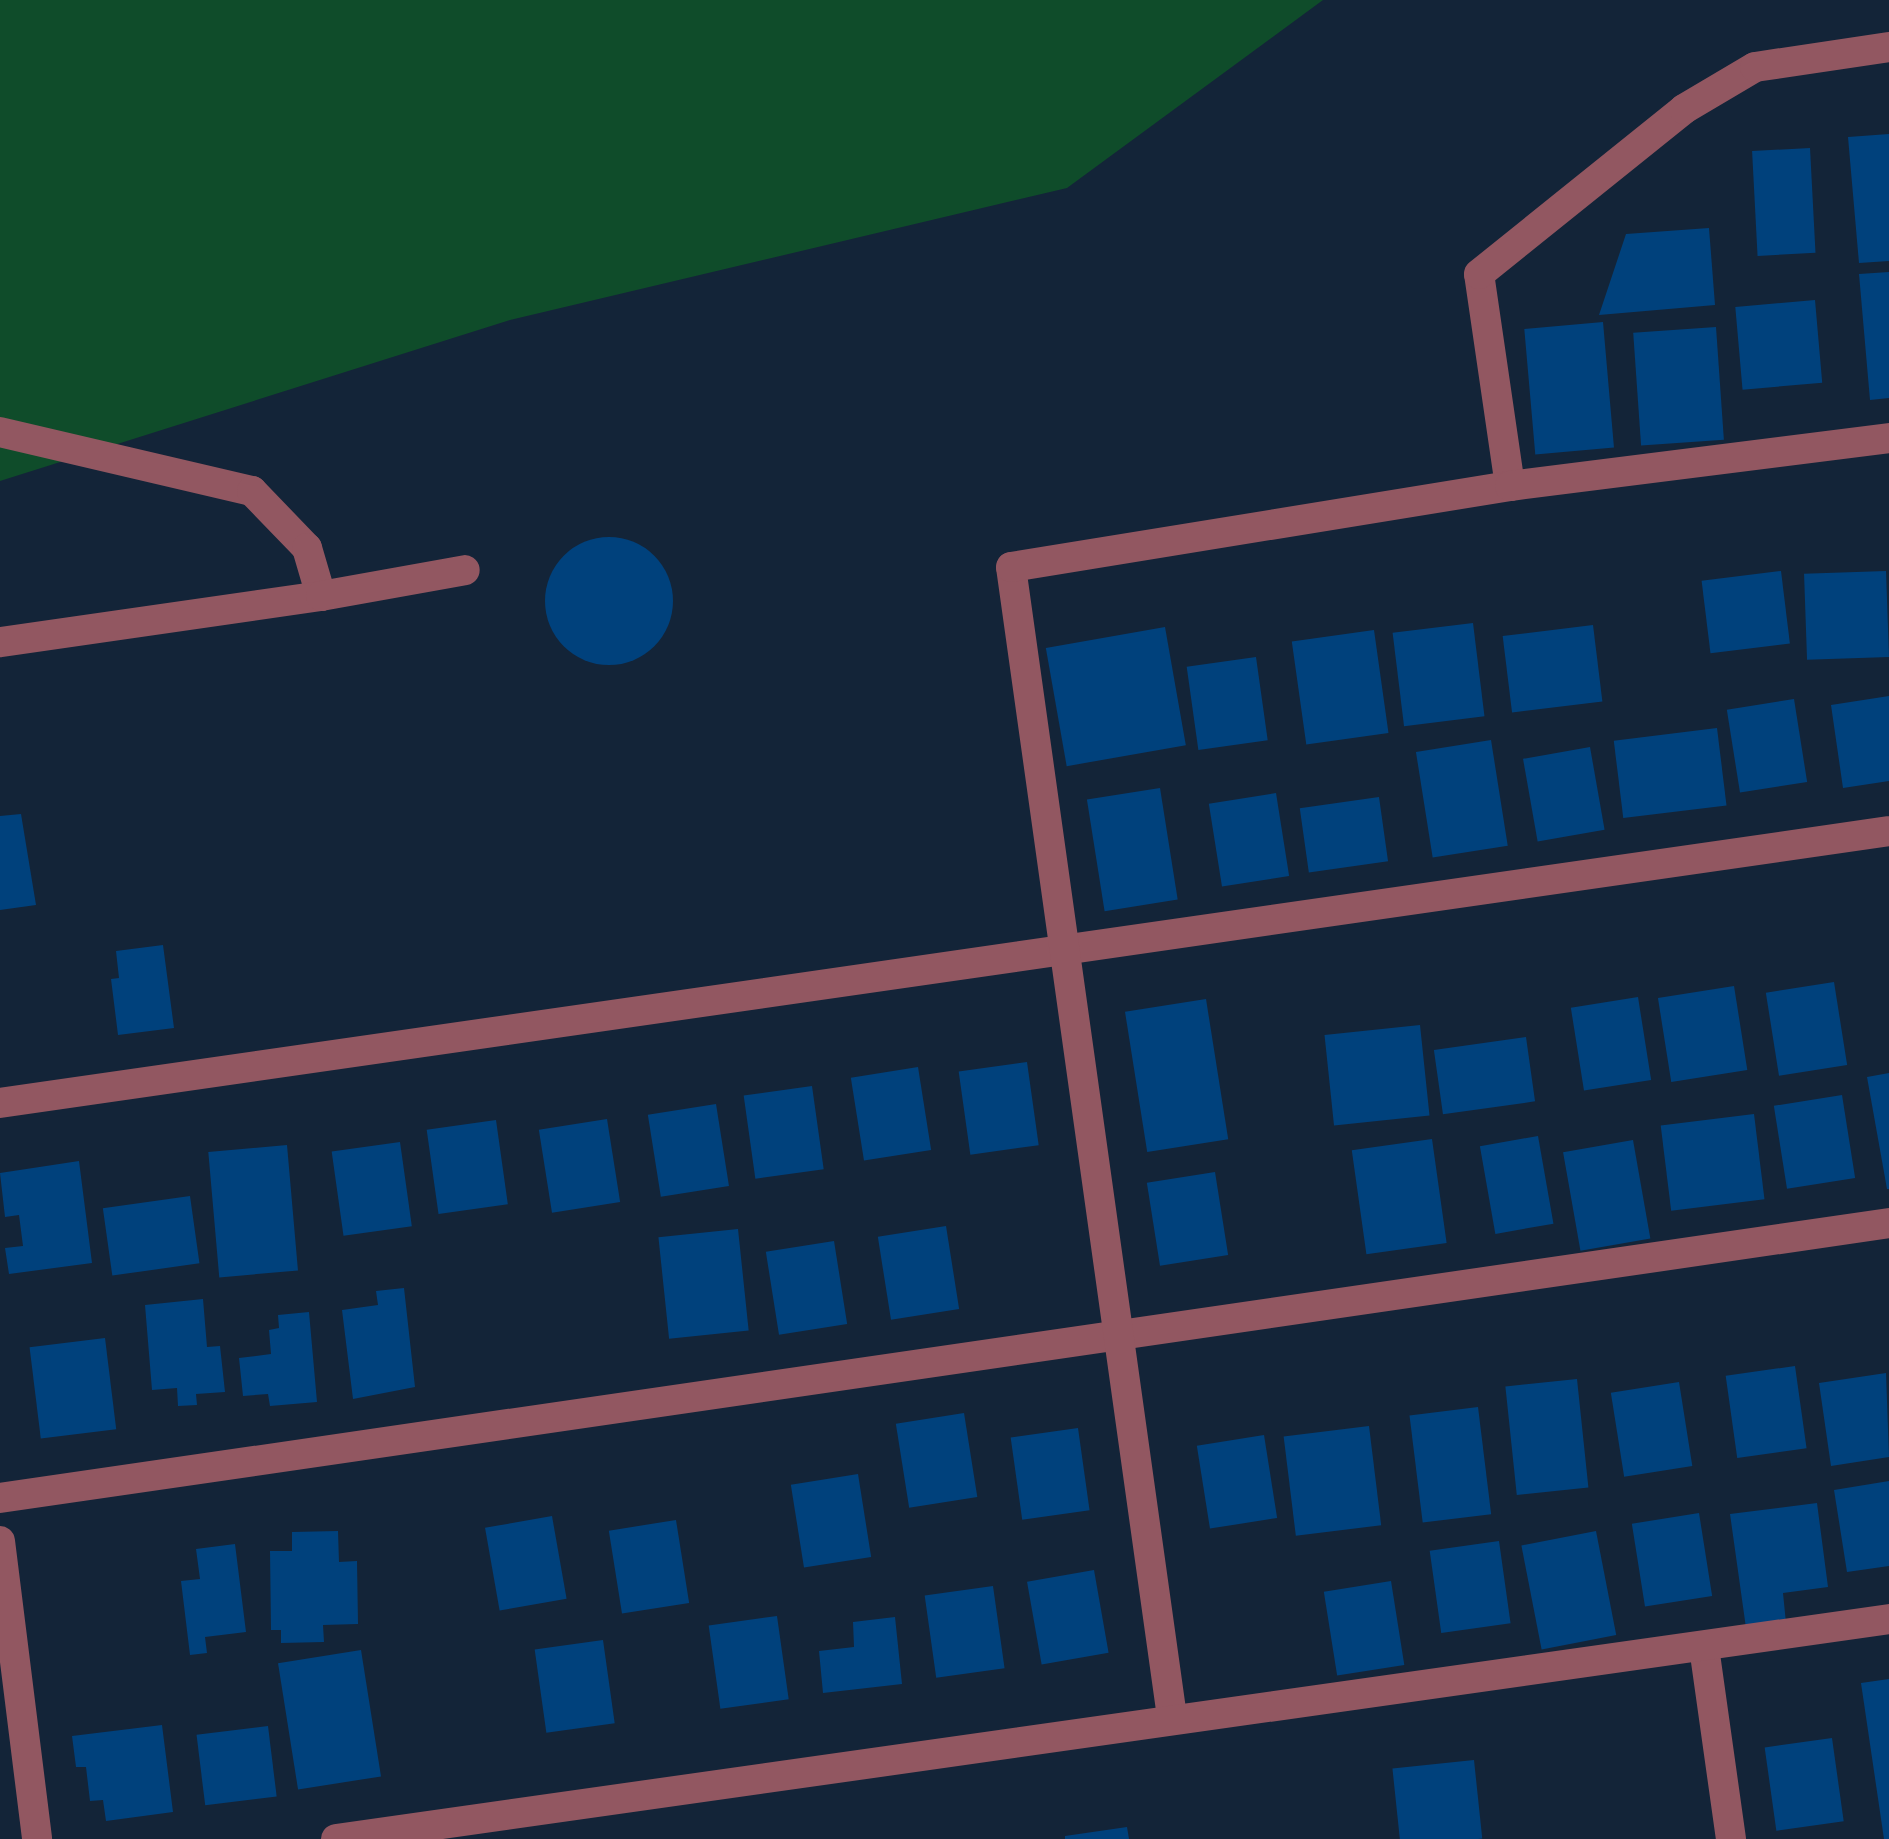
<!DOCTYPE html>
<html>
<head>
<meta charset="utf-8">
<style>
  body { margin:0 }
  #map { position:relative; width:1889px; height:1839px; overflow:hidden; background:#132438; font-family:Bitter,serif }
  div>[style] { position:absolute }
  [style*='--x'] { left:calc(var(--x)*1px); top:calc(var(--y)*1px); width:calc(var(--w)*1px); rotate:calc(var(--a)*1deg) }
  .green>* { inset:0; background:#0f4c2a }
  .building>* { inset:0; background:#00417c; transform-origin:0 0 }
  .round { border-radius:50% }
  .street>* { height:30px; margin:-15px; padding:0 15px; transform-origin:15px; border-radius:15px; background:#925761 }
  span { translate:-50% -50%; white-space:nowrap; text-align:center; line-height:1.15; -webkit-text-stroke:10px #060d16; paint-order:stroke }
</style>
</head>
<body>
<div id="map">
  <div class="green">
    <i style="clip-path:polygon(0 0,1323px 0,1067px 188px,510px 320px,0 481px)"></i>
  </div>
  <div class="building">
    <i style="clip-path:polygon(1889px 134px,1889px 261px,1859px 263px,1848px 137px)"></i>
    <i style="left:1810px;top:148px;width:105px;height:58px;rotate:87deg"></i>
    <i style="clip-path:polygon(1709px 228px,1715px 305px,1599px 315px,1626px 234px)"></i>
    <i style="clip-path:polygon(1889px 272px,1889px 398px,1870px 400px,1859px 274px)"></i>
    <i style="left:1815px;top:300px;width:83px;height:80px;rotate:85deg"></i>
    <i style="left:1603px;top:322px;width:126px;height:79px;rotate:85deg"></i>
    <i style="left:1716px;top:327px;width:113px;height:83px;rotate:86deg"></i>
    <i class="round" style="left:545px;top:537px;width:128px;height:128px"></i>
    <i style="left:1781px;top:571px;width:73px;height:80px;rotate:83deg"></i>
    <i style="left:1886px;top:571px;width:86px;height:82px;rotate:88deg"></i>
    <i style="left:1473px;top:623px;width:94px;height:81px;rotate:83deg"></i>
    <i style="left:1593px;top:625px;width:77px;height:91px;rotate:83deg"></i>
    <i style="left:1165px;top:627px;width:120px;height:121px;rotate:80deg"></i>
    <i style="left:1374px;top:630px;width:104px;height:83px;rotate:82deg"></i>
    <i style="left:1256px;top:657px;width:84px;height:70px;rotate:82deg"></i>
    <i style="clip-path:polygon(1889px 696px,1889px 781px,1843px 788px,1831px 705px)"></i>
    <i style="left:1794px;top:699px;width:84px;height:68px;rotate:81deg"></i>
    <i style="left:1717px;top:728px;width:78px;height:104px;rotate:83deg"></i>
    <i style="left:1491px;top:740px;width:107px;height:76px;rotate:81deg"></i>
    <i style="left:1590px;top:747px;width:84px;height:68px;rotate:80deg"></i>
    <i style="left:1160px;top:788px;width:113px;height:74px;rotate:81deg"></i>
    <i style="left:1276px;top:793px;width:84px;height:68px;rotate:81deg"></i>
    <i style="left:1379px;top:797px;width:65px;height:80px;rotate:82deg"></i>
    <i style="clip-path:polygon(21px 814px,36px 905px,0 910px,0 816px)"></i>
    <i style="clip-path:polygon(163px 945px,174px 1028px,118px 1035px,111px 979px,119px 978px,116px 951px)"></i>
    <i style="left:1834px;top:982px;width:84px;height:69px;rotate:81deg"></i>
    <i style="left:1734px;top:986px;width:85px;height:77px;rotate:81deg"></i>
    <i style="left:1638px;top:997px;width:84px;height:68px;rotate:81deg"></i>
    <i style="left:1206px;top:999px;width:142px;height:82px;rotate:81deg"></i>
    <i style="left:1420px;top:1025px;width:91px;height:96px;rotate:84deg"></i>
    <i style="left:1526px;top:1037px;width:65px;height:93px;rotate:82deg"></i>
    <i style="left:1027px;top:1062px;width:84px;height:69px;rotate:82deg"></i>
    <i style="left:918px;top:1067px;width:84px;height:68px;rotate:81deg"></i>
    <i style="clip-path:polygon(1889px 1073px,1889px 1189px,1887px 1189px,1867px 1077px)"></i>
    <i style="left:812px;top:1086px;width:84px;height:69px;rotate:82deg"></i>
    <i style="left:1842px;top:1095px;width:84px;height:69px;rotate:81deg"></i>
    <i style="left:716px;top:1104px;width:83px;height:69px;rotate:81deg"></i>
    <i style="left:1754px;top:1114px;width:86px;height:94px;rotate:83deg"></i>
    <i style="left:607px;top:1119px;width:84px;height:69px;rotate:81deg"></i>
    <i style="left:496px;top:1120px;width:85px;height:70px;rotate:82deg"></i>
    <i style="left:1538px;top:1136px;width:89px;height:59px;rotate:80deg"></i>
    <i style="left:1432px;top:1139px;width:105px;height:81px;rotate:82deg"></i>
    <i style="left:1633px;top:1140px;width:100px;height:71px;rotate:80deg"></i>
    <i style="left:400px;top:1142px;width:85px;height:69px;rotate:82deg"></i>
    <i style="left:287px;top:1145px;width:126px;height:79px;rotate:85deg"></i>
    <i style="clip-path:polygon(79px 1161px,92px 1263px,9px 1274px,5px 1248px,23px 1246px,19px 1215px,5px 1217px,0 1173px)"></i>
    <i style="left:1215px;top:1172px;width:84px;height:69px;rotate:81deg"></i>
    <i style="left:190px;top:1196px;width:68px;height:88px;rotate:82deg"></i>
    <i style="left:946px;top:1226px;width:84px;height:69px;rotate:81deg"></i>
    <i style="left:738px;top:1229px;width:102px;height:80px;rotate:84deg"></i>
    <i style="left:834px;top:1241px;width:84px;height:69px;rotate:81deg"></i>
    <i style="clip-path:polygon(404px 1288px,415px 1387px,353px 1399px,342px 1310px,378px 1305px,376px 1291px)"></i>
    <i style="clip-path:polygon(203px 1299px,207px 1347px,220px 1346px,225px 1392px,196px 1394px,197px 1405px,178px 1406px,177px 1388px,152px 1390px,145px 1305px)"></i>
    <i style="clip-path:polygon(309px 1312px,317px 1402px,270px 1406px,268px 1394px,243px 1396px,239px 1358px,271px 1354px,269px 1330px,279px 1328px,278px 1315px)"></i>
    <i style="left:105px;top:1338px;width:92px;height:76px;rotate:83deg"></i>
    <i style="left:1795px;top:1366px;width:83px;height:70px;rotate:82deg"></i>
    <i style="clip-path:polygon(1886px 1373px,1889px 1457px,1831px 1466px,1819px 1383px)"></i>
    <i style="left:1577px;top:1379px;width:109px;height:72px;rotate:84deg"></i>
    <i style="left:1679px;top:1382px;width:85px;height:69px;rotate:81deg"></i>
    <i style="left:1478px;top:1407px;width:108px;height:69px;rotate:83deg"></i>
    <i style="left:964px;top:1413px;width:85px;height:69px;rotate:81deg"></i>
    <i style="left:1369px;top:1426px;width:100px;height:86px;rotate:83deg"></i>
    <i style="left:1078px;top:1428px;width:83px;height:68px;rotate:82deg"></i>
    <i style="left:1264px;top:1435px;width:84px;height:68px;rotate:81deg"></i>
    <i style="left:858px;top:1474px;width:84px;height:68px;rotate:81deg"></i>
    <i style="clip-path:polygon(1889px 1481px,1889px 1566px,1847px 1572px,1834px 1490px)"></i>
    <i style="clip-path:polygon(1817px 1503px,1828px 1587px,1783px 1593px,1786px 1623px,1746px 1628px,1730px 1514px)"></i>
    <i style="left:1699px;top:1513px;width:84px;height:68px;rotate:81deg"></i>
    <i style="left:552px;top:1516px;width:84px;height:68px;rotate:80deg"></i>
    <i style="left:676px;top:1520px;width:84px;height:68px;rotate:81deg"></i>
    <i style="clip-path:polygon(338px 1531px,339px 1562px,357px 1561px,358px 1624px,323px 1625px,324px 1642px,281px 1643px,281px 1630px,271px 1630px,270px 1551px,292px 1551px,292px 1532px)"></i>
    <i style="left:1596px;top:1531px;width:106px;height:76px;rotate:79deg"></i>
    <i style="left:1499px;top:1541px;width:83px;height:70px;rotate:82deg"></i>
    <i style="clip-path:polygon(235px 1544px,246px 1632px,205px 1637px,207px 1653px,190px 1655px,181px 1581px,200px 1579px,196px 1549px)"></i>
    <i style="left:1094px;top:1570px;width:84px;height:68px;rotate:80deg"></i>
    <i style="left:1391px;top:1581px;width:85px;height:68px;rotate:81deg"></i>
    <i style="left:993px;top:1586px;width:83px;height:69px;rotate:82deg"></i>
    <i style="left:777px;top:1616px;width:84px;height:69px;rotate:82deg"></i>
    <i style="clip-path:polygon(895px 1617px,902px 1684px,823px 1693px,819px 1651px,854px 1647px,853px 1622px)"></i>
    <i style="left:603px;top:1640px;width:84px;height:69px;rotate:82deg"></i>
    <i style="left:361px;top:1650px;width:128px;height:84px;rotate:81deg"></i>
    <i style="clip-path:polygon(1889px 1679px,1889px 1839px,1884px 1839px,1861px 1683px)"></i>
    <i style="clip-path:polygon(162px 1725px,173px 1812px,106px 1821px,103px 1800px,90px 1801px,86px 1767px,76px 1767px,72px 1736px)"></i>
    <i style="left:268px;top:1726px;width:71px;height:72px;rotate:83deg"></i>
    <i style="left:1832px;top:1738px;width:84px;height:68px;rotate:82deg"></i>
    <i style="left:1474px;top:1760px;width:79px;height:82px;rotate:84deg"></i>
    <i style="clip-path:polygon(1127px 1827px,1129px 1839px,1065px 1839px,1065px 1836px)"></i>
  </div>
  <div class="street">
    <i style="--x:0;--y:432;--w:259;--a:13.2"></i>
    <i style="--x:252;--y:491;--w:79;--a:46"></i>
    <i style="--x:307;--y:548;--w:50;--a:73.7"></i>
    <i style="--x:321;--y:596;--w:324;--a:171.8"></i>
    <i style="--x:1510;--y:486;--w:214;--a:-98.3"></i>
    <i style="--x:1479;--y:274;--w:263;--a:-38.8"></i>
    <i style="--x:1684;--y:109;--w:82;--a:-30.6"></i>
    <i style="--x:1755;--y:67;--w:135;--a:-8.5"></i>
    <i style="--x:321;--y:596;--w:146;--a:-10.2"></i>
    <i style="--x:0;--y:1103;--w:1908;--a:-8.19"></i>
    <i style="--x:0;--y:1498;--w:1909;--a:-8.28"></i>
    <i style="--x:0;--y:1541;--w:300;--a:82.9"></i>
    <i style="--x:1704;--y:1647;--w:194;--a:82"></i>
    <i style="--x:1172;--y:1717;--w:1161;--a:-97.97"></i>
    <i style="--x:1011;--y:567;--w:506;--a:-9.22"></i>
    <i style="--x:1510;--y:486;--w:382;--a:-7.2"></i>
    <i style="--x:336;--y:1839;--w:1569;--a:-8.06"></i>
  </div>
</div>
</body>
</html>
